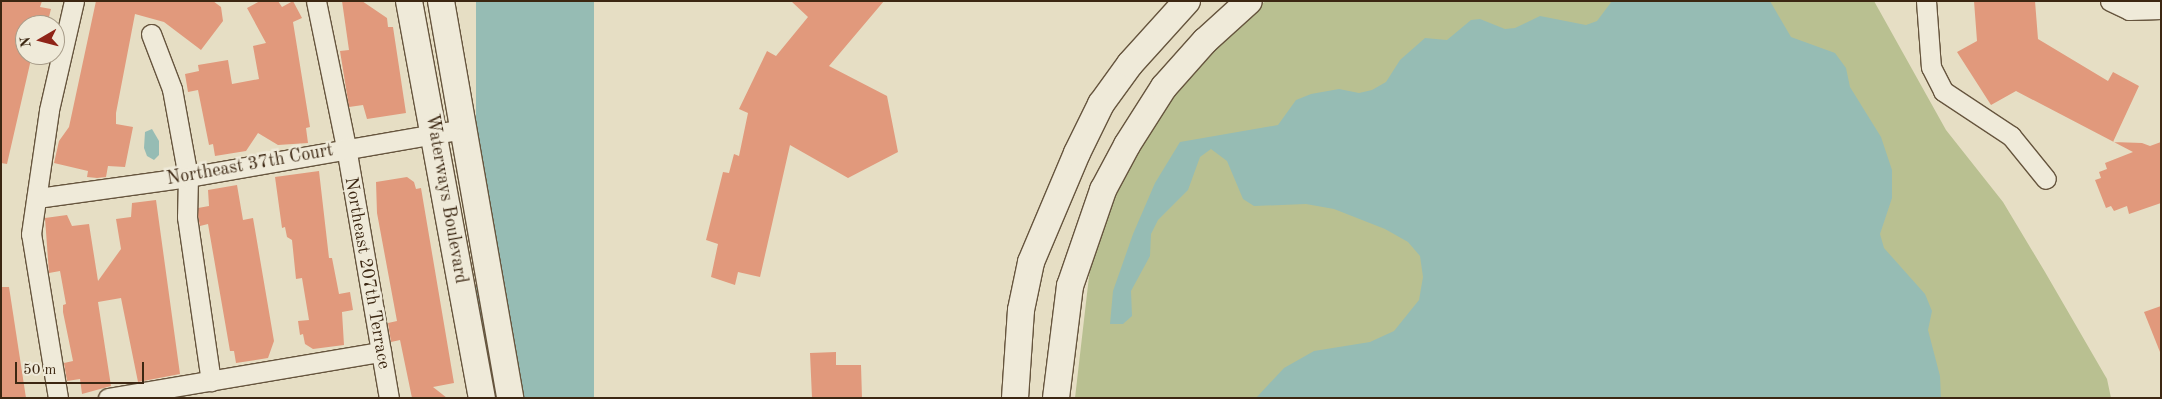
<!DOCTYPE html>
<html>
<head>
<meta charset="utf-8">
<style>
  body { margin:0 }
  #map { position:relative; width:2162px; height:399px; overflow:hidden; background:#e6dec4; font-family:"Old Standard TT",serif }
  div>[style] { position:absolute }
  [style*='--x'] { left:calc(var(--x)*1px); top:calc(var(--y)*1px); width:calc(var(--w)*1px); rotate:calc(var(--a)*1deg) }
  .green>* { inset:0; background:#b9c091 }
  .water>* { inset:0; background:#96bcb4; transform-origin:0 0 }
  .building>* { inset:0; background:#e1997c }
  .roads { filter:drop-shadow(1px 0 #66553e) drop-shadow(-1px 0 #66553e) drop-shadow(0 1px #66553e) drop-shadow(0 -1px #66553e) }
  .street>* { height:19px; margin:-9.5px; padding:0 9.5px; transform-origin:9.5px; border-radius:9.5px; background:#efead9 }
  .secondary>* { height:26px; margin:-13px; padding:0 13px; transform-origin:13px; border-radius:13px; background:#efead9 }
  span { translate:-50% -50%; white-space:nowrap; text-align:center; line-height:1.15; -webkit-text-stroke:5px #efead9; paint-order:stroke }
  .street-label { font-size:18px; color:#3c2712 }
  .frame { position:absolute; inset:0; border:2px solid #3c2712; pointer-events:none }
  .north { position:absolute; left:15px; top:15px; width:50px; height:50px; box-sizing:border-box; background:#efead9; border:1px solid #a79c89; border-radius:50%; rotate:262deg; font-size:14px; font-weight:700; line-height:20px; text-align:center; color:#3c2712 }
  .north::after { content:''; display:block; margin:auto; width:18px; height:22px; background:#8f2418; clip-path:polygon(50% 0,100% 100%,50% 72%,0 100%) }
  .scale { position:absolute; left:15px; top:362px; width:129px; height:22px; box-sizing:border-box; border:2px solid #3c2712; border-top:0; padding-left:6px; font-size:15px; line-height:18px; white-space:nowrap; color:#3c2712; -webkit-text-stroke:4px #efead9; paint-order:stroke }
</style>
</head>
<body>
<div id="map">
  <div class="green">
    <i style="clip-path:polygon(1266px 1px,1874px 1px,1946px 130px,2003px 202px,2045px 272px,2107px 379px,2111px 398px,1075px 398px,1091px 259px,1112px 191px,1160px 107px,1247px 14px)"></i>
  </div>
  <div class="water">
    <i style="left:476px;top:1px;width:118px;height:403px"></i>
    <i style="clip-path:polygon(1612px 1px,1770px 1px,1791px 37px,1835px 53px,1846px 68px,1850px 87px,1881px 137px,1892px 170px,1892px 198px,1880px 234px,1884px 248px,1925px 294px,1932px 311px,1928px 330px,1940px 376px,1941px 398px,1256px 398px,1284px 368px,1314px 351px,1370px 342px,1394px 331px,1419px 300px,1423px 277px,1420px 256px,1408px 242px,1385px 229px,1334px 209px,1306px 204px,1254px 206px,1243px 199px,1227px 161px,1211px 149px,1200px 157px,1188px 190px,1158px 220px,1151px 234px,1150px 256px,1131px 291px,1132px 316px,1123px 324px,1110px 324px,1113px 291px,1133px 234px,1155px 183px,1180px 142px,1278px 125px,1296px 100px,1311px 94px,1339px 89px,1359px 93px,1372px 90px,1386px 82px,1400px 60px,1425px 38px,1447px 40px,1471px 20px,1480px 19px,1505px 29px,1515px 28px,1540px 16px,1586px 25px,1597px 21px)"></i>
    <i style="clip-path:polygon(152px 129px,159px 141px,159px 155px,154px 160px,147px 156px,144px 148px,145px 132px)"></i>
  </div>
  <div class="building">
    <i style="clip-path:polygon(1px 1px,42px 1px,40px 7px,51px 9px,47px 25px,25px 25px,25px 55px,32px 55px,7px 164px,1px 163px)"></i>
    <i style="clip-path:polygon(96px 1px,213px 1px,221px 7px,223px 21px,201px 50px,164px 22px,135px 14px,116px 113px,116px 124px,133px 127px,125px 167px,108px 166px,106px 177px,97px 178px,87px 177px,88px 171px,54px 163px,59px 141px,69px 127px)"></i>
    <i style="clip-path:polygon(260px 1px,278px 1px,282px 7px,293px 1px,302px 18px,293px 22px,310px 127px,306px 128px,308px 143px,278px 145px,258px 133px,246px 151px,215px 156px,213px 144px,209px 145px,198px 90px,188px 92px,185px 74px,199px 71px,198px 65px,228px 60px,232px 84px,259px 79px,253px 46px,266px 43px,247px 8px)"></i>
    <i style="clip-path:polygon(342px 1px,362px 1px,387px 18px,388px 27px,393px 27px,406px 113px,367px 119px,363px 105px,349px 107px,340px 51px,349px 50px)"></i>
    <i style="clip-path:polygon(791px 1px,884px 1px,829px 66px,887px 96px,898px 152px,848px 178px,790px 145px,760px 277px,738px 272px,735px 285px,711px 277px,718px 244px,706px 240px,723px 172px,729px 173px,734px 154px,739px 156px,748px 113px,739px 109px,767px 51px,776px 56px,808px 17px)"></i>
    <i style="clip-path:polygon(1974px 1px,2035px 1px,2038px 39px,2108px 81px,2113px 72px,2139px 86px,2113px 142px,2142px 143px,2150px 146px,2161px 142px,2161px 203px,2129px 214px,2127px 206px,2114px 211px,2111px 206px,2106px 208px,2095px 180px,2101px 178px,2099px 172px,2107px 169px,2105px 163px,2133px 152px,2016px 91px,1991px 105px,1957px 52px,1977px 41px)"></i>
    <i style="clip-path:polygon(319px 171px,329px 258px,332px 258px,339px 294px,350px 292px,353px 310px,342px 312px,344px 345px,313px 349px,305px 344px,303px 334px,300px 335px,298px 321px,309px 320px,302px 278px,296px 279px,292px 240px,287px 237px,285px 227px,282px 228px,275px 177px)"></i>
    <i style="clip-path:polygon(407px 177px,414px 182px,416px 189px,421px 188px,454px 383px,433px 387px,447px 398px,412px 398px,400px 340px,391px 342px,388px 323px,397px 321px,377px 213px,376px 182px)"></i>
    <i style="clip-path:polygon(237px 185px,243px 220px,253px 218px,274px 341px,268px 358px,236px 363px,234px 351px,230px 351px,208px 224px,200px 226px,198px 216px,198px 208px,209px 206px,208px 190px)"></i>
    <i style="clip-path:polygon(156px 200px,180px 374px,138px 382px,121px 298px,98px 302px,111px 386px,82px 394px,80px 379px,67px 381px,64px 363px,73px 361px,63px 312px,63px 305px,66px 304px,60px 271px,49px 273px,45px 218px,67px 215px,72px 226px,89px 224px,98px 281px,121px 249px,116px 219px,131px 217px,132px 203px)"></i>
    <i style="clip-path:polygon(1px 287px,9px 287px,26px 398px,1px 398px)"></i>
    <i style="clip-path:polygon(2161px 306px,2161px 352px,2160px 352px,2144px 312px)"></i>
    <i style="clip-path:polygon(836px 352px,836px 365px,861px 365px,862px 398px,812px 398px,810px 353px)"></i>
  </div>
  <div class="roads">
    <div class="street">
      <i style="--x:316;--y:1;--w:149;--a:78.4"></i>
      <i style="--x:346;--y:147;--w:255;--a:80.3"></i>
      <i style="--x:1926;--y:1;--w:66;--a:85.7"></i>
      <i style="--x:1931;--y:67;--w:27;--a:63"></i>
      <i style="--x:1943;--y:91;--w:82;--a:33.5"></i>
      <i style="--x:2011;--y:136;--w:55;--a:50.9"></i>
      <i style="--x:2110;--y:1;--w:21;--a:25"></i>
      <i style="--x:2129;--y:10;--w:32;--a:-2"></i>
      <i style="--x:151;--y:34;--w:59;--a:69.1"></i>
      <i style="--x:172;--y:89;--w:89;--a:79.7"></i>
      <i style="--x:188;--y:177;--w:40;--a:91.4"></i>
      <i style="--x:187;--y:217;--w:166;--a:81.7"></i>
      <i style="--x:37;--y:198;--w:152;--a:-7.9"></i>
      <i style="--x:188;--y:177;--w:278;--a:-9.9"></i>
      <i style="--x:58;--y:398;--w:166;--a:-99.3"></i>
      <i style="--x:31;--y:234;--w:125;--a:-81.7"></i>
      <i style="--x:49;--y:110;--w:112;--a:-77.1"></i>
      <i style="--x:108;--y:398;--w:277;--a:-9.6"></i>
    </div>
    <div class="secondary">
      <i style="--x:409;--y:1;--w:404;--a:79.6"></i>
      <i style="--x:441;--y:1;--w:403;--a:80.1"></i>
      <i style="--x:1015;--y:398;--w:88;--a:-86.1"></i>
      <i style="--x:1021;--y:310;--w:49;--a:-78.2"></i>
      <i style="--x:1031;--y:262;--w:118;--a:-67.1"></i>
      <i style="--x:1077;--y:153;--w:55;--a:-63.9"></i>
      <i style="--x:1101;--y:104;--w:49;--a:-54.1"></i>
      <i style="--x:1130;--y:64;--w:85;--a:-47.9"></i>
      <i style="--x:1056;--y:398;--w:113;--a:-82.9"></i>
      <i style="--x:1070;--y:286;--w:102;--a:-71"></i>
      <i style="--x:1103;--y:190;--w:51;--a:-61.9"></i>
      <i style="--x:1127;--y:145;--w:69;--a:-57.5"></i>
      <i style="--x:1164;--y:87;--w:62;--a:-48.3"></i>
      <i style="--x:1205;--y:41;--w:59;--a:-42.3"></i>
    </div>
  </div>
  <div class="street-label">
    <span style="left:250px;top:165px;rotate:-10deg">Northeast 37th Court</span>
    <span style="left:446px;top:199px;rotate:80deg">Waterways Boulevard</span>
    <span style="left:367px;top:273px;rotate:80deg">Northeast 207th Terrace</span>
  </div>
  <div class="frame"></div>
  <div class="north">N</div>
  <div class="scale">50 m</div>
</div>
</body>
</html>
